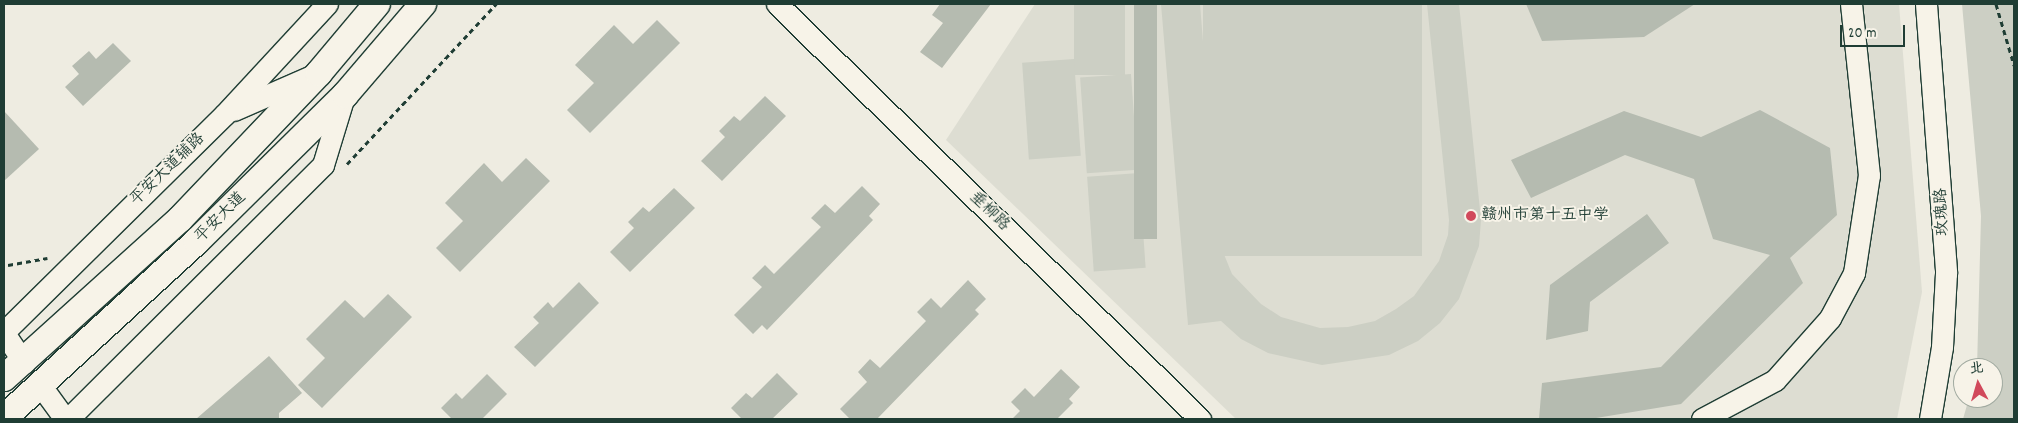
<!DOCTYPE html>
<html>
<head>
<meta charset="utf-8">
<style>
  body { margin:0 }
  #map { position:relative; width:2018px; height:423px; overflow:hidden; background:#eeece1; font-family:Dekko,"LXGW WenKai TC",sans-serif }
  div>[style] { position:absolute }
  [style*='--x'] { left:calc(var(--x)*1px); top:calc(var(--y)*1px); width:calc(var(--w)*1px); rotate:calc(var(--a)*1deg) }
  .built>* { inset:0; background:#ddddd2 }
  .green>* { inset:0; background:#cccfc4; transform-origin:0 0 }
  .building>* { inset:0; background:#b5bbb0; transform-origin:0 0 }
  .path>* { height:3px; margin-top:-1.5px; transform-origin:0; background:repeating-linear-gradient(90deg,#1f3d34 0 5px,transparent 0 9px) }
  .roads { filter:drop-shadow(1px 0 #1f3d34) drop-shadow(-1px 0 #1f3d34) drop-shadow(0 1px #1f3d34) drop-shadow(0 -1px #1f3d34) }
  .minor>* { height:21px; margin:-10.5px; padding:0 10.5px; transform-origin:10.5px; border-radius:10.5px; background:#f7f3e8 }
  .major>* { height:26px; margin:-13px; padding:0 13px; transform-origin:13px; border-radius:13px; background:#f7f3e8 }
  .dots>* { width:14px; height:14px; translate:-50% -50%; box-sizing:border-box; border:2px solid #f7f3e8; border-radius:50% }
  span { translate:-50% -50%; white-space:nowrap; text-align:center; line-height:1.15; -webkit-text-stroke:4px #f7f3e8; paint-order:stroke }
  .street-label { font-size:16px; color:#1f3d34 }
  .poi-label { font-size:16px; color:#1f3d34 }
  .left { translate:0 -50%; text-align:left }
  .frame { position:absolute; inset:0; border:5px solid #1f3d34; pointer-events:none }
  .north { position:absolute; left:1953px; top:358px; width:50px; height:50px; box-sizing:border-box; background:#f7f3e8; border:1px solid #a1aaa0; border-radius:50%; rotate:354deg; font-size:14px; font-weight:700; line-height:20px; text-align:center; color:#1f3d34 }
  .north::after { content:''; display:block; margin:auto; width:18px; height:22px; background:#d1495b; clip-path:polygon(50% 0,100% 100%,50% 72%,0 100%) }
  .scale { position:absolute; left:1840px; top:25px; width:65px; height:22px; box-sizing:border-box; border:2px solid #1f3d34; border-top:0; padding-left:6px; font-size:15px; line-height:18px; white-space:nowrap; color:#1f3d34; -webkit-text-stroke:4px #f7f3e8; paint-order:stroke }
</style>
</head>
<body>
<div id="map">
  <div class="built">
    <i style="clip-path:polygon(1035px 4px,1899px 4px,1922px 292px,1897px 419px,1236px 419px,946px 140px)"></i>
  </div>
  <div class="green">
    <i style="left:1074px;top:4px;width:51px;height:71px"></i>
    <i style="clip-path:polygon(1161px 4px,1200px 4px,1219px 242px,1232px 274px,1261px 304px,1281px 317px,1320px 328px,1348px 327px,1375px 321px,1396px 309px,1414px 296px,1439px 261px,1448px 235px,1449px 220px,1427px 4px,1459px 4px,1481px 220px,1479px 246px,1459px 299px,1440px 323px,1418px 341px,1389px 355px,1322px 365px,1268px 353px,1241px 339px,1221px 321px,1188px 325px)"></i>
    <i style="left:1203px;top:4px;width:219px;height:252px"></i>
    <i style="clip-path:polygon(1962px 4px,2014px 4px,2014px 419px,1963px 419px,1969px 398px,1993px 398px,1993px 368px,1977px 368px,1981px 216px)"></i>
    <i style="left:1074px;top:59px;width:97px;height:52px;rotate:86deg"></i>
    <i style="left:1131px;top:74px;width:96px;height:51px;rotate:86deg"></i>
    <i style="left:1139px;top:173px;width:95px;height:52px;rotate:86deg"></i>
  </div>
  <div class="building">
    <i style="clip-path:polygon(940px 4px,991px 4px,942px 68px,920px 52px,943px 23px,932px 15px)"></i>
    <i style="left:1134px;top:4px;width:23px;height:235px"></i>
    <i style="clip-path:polygon(1526px 4px,1695px 4px,1644px 37px,1542px 41px)"></i>
    <i style="clip-path:polygon(657px 20px,680px 43px,590px 133px,567px 110px,594px 83px,575px 65px,614px 25px,633px 44px)"></i>
    <i style="clip-path:polygon(113px 43px,131px 61px,83px 106px,65px 87px,79px 74px,72px 66px,89px 51px,96px 59px)"></i>
    <i style="clip-path:polygon(765px 96px,786px 116px,722px 181px,701px 161px,725px 137px,719px 131px,734px 116px,740px 121px)"></i>
    <i style="clip-path:polygon(1760px 110px,1830px 148px,1837px 215px,1790px 258px,1803px 283px,1681px 404px,1590px 419px,1539px 419px,1542px 383px,1661px 367px,1770px 255px,1713px 239px,1694px 179px,1625px 155px,1531px 198px,1511px 160px,1624px 111px,1701px 137px)"></i>
    <i style="clip-path:polygon(4px 111px,39px 149px,4px 181px)"></i>
    <i style="clip-path:polygon(526px 158px,550px 181px,460px 272px,436px 248px,463px 221px,445px 203px,484px 163px,502px 182px)"></i>
    <i style="clip-path:polygon(862px 186px,880px 204px,869px 216px,873px 220px,767px 330px,762px 325px,753px 334px,734px 315px,762px 287px,752px 278px,765px 265px,774px 274px,821px 227px,811px 218px,825px 204px,835px 213px)"></i>
    <i style="clip-path:polygon(674px 188px,695px 208px,630px 272px,610px 252px,634px 228px,628px 222px,643px 207px,649px 212px)"></i>
    <i style="clip-path:polygon(1647px 214px,1669px 243px,1590px 302px,1588px 331px,1546px 340px,1550px 285px)"></i>
    <i style="clip-path:polygon(968px 280px,986px 299px,975px 310px,979px 314px,877px 419px,850px 419px,840px 409px,867px 382px,858px 372px,870px 359px,880px 368px,926px 321px,917px 312px,931px 298px,941px 308px)"></i>
    <i style="clip-path:polygon(579px 282px,599px 303px,535px 367px,514px 347px,539px 323px,533px 317px,548px 302px,553px 308px)"></i>
    <i style="clip-path:polygon(388px 294px,412px 317px,322px 408px,298px 385px,325px 358px,306px 339px,345px 300px,364px 318px)"></i>
    <i style="clip-path:polygon(269px 356px,302px 393px,279px 413px,279px 419px,196px 419px)"></i>
    <i style="clip-path:polygon(1061px 369px,1080px 387px,1069px 399px,1073px 403px,1057px 419px,1012px 419px,1020px 411px,1011px 402px,1025px 388px,1034px 397px)"></i>
    <i style="clip-path:polygon(777px 373px,798px 394px,772px 419px,742px 419px,731px 408px,746px 393px,752px 398px)"></i>
    <i style="clip-path:polygon(487px 374px,507px 394px,482px 419px,452px 419px,441px 408px,456px 393px,462px 399px)"></i>
  </div>
  <div class="path">
    <i style="--x:1996;--y:4;--w:64;--a:73.6"></i>
    <i style="--x:347;--y:164;--w:219;--a:-47"></i>
    <i style="--x:8;--y:265;--w:40;--a:-10"></i>
  </div>
  <div class="roads">
    <div class="minor">
      <i style="--x:777;--y:4;--w:593;--a:44.45"></i>
      <i style="--x:1926;--y:4;--w:270;--a:85.7"></i>
      <i style="--x:1946;--y:273;--w:74;--a:93.1"></i>
      <i style="--x:1942;--y:347;--w:73;--a:99.5"></i>
      <i style="--x:234;--y:110;--w:87;--a:-23.6"></i>
      <i style="--x:4;--y:332;--w:310;--a:-44.6"></i>
      <i style="--x:225;--y:114;--w:150;--a:-47.2"></i>
      <i style="--x:4;--y:333;--w:36;--a:56"></i>
      <i style="--x:41;--y:386;--w:41;--a:54"></i>
      <i style="--x:68;--y:419;--w:360;--a:-44.9"></i>
      <i style="--x:323;--y:165;--w:72;--a:-73.1"></i>
      <i style="--x:1702;--y:419;--w:83;--a:-28.1"></i>
      <i style="--x:1775;--y:380;--w:83;--a:-48.4"></i>
      <i style="--x:1830;--y:318;--w:51;--a:-61.9"></i>
      <i style="--x:1854;--y:273;--w:99;--a:-81.3"></i>
      <i style="--x:1869;--y:175;--w:172;--a:-96"></i>
    </div>
    <div class="major">
      <i style="--x:4;--y:378;--w:237;--a:-42.1"></i>
      <i style="--x:180;--y:219;--w:202;--a:-46.4"></i>
      <i style="--x:319;--y:73;--w:90;--a:-50"></i>
      <i style="--x:4;--y:418;--w:262;--a:-42.5"></i>
      <i style="--x:197;--y:241;--w:208;--a:-44.6"></i>
      <i style="--x:345;--y:95;--w:120;--a:-49.4"></i>
    </div>
  </div>
  <div class="dots">
    <i style="left:1471px;top:216px;background:#d1495b"></i>
  </div>
  <div class="street-label">
    <span style="left:168px;top:170px;rotate:-44deg">平安大道辅路</span>
    <span style="left:989px;top:212px;rotate:44deg">垂柳路</span>
    <span style="left:1943px;top:212px;rotate:-93deg">玫瑰路</span>
    <span style="left:221px;top:218px;rotate:-45deg">平安大道</span>
  </div>
  <div class="poi-label">
    <span class="left" style="left:1481px;top:216px">赣州市第十五中学</span>
  </div>
  <div class="frame"></div>
  <div class="north">北</div>
  <div class="scale">20 m</div>
</div>
</body>
</html>
